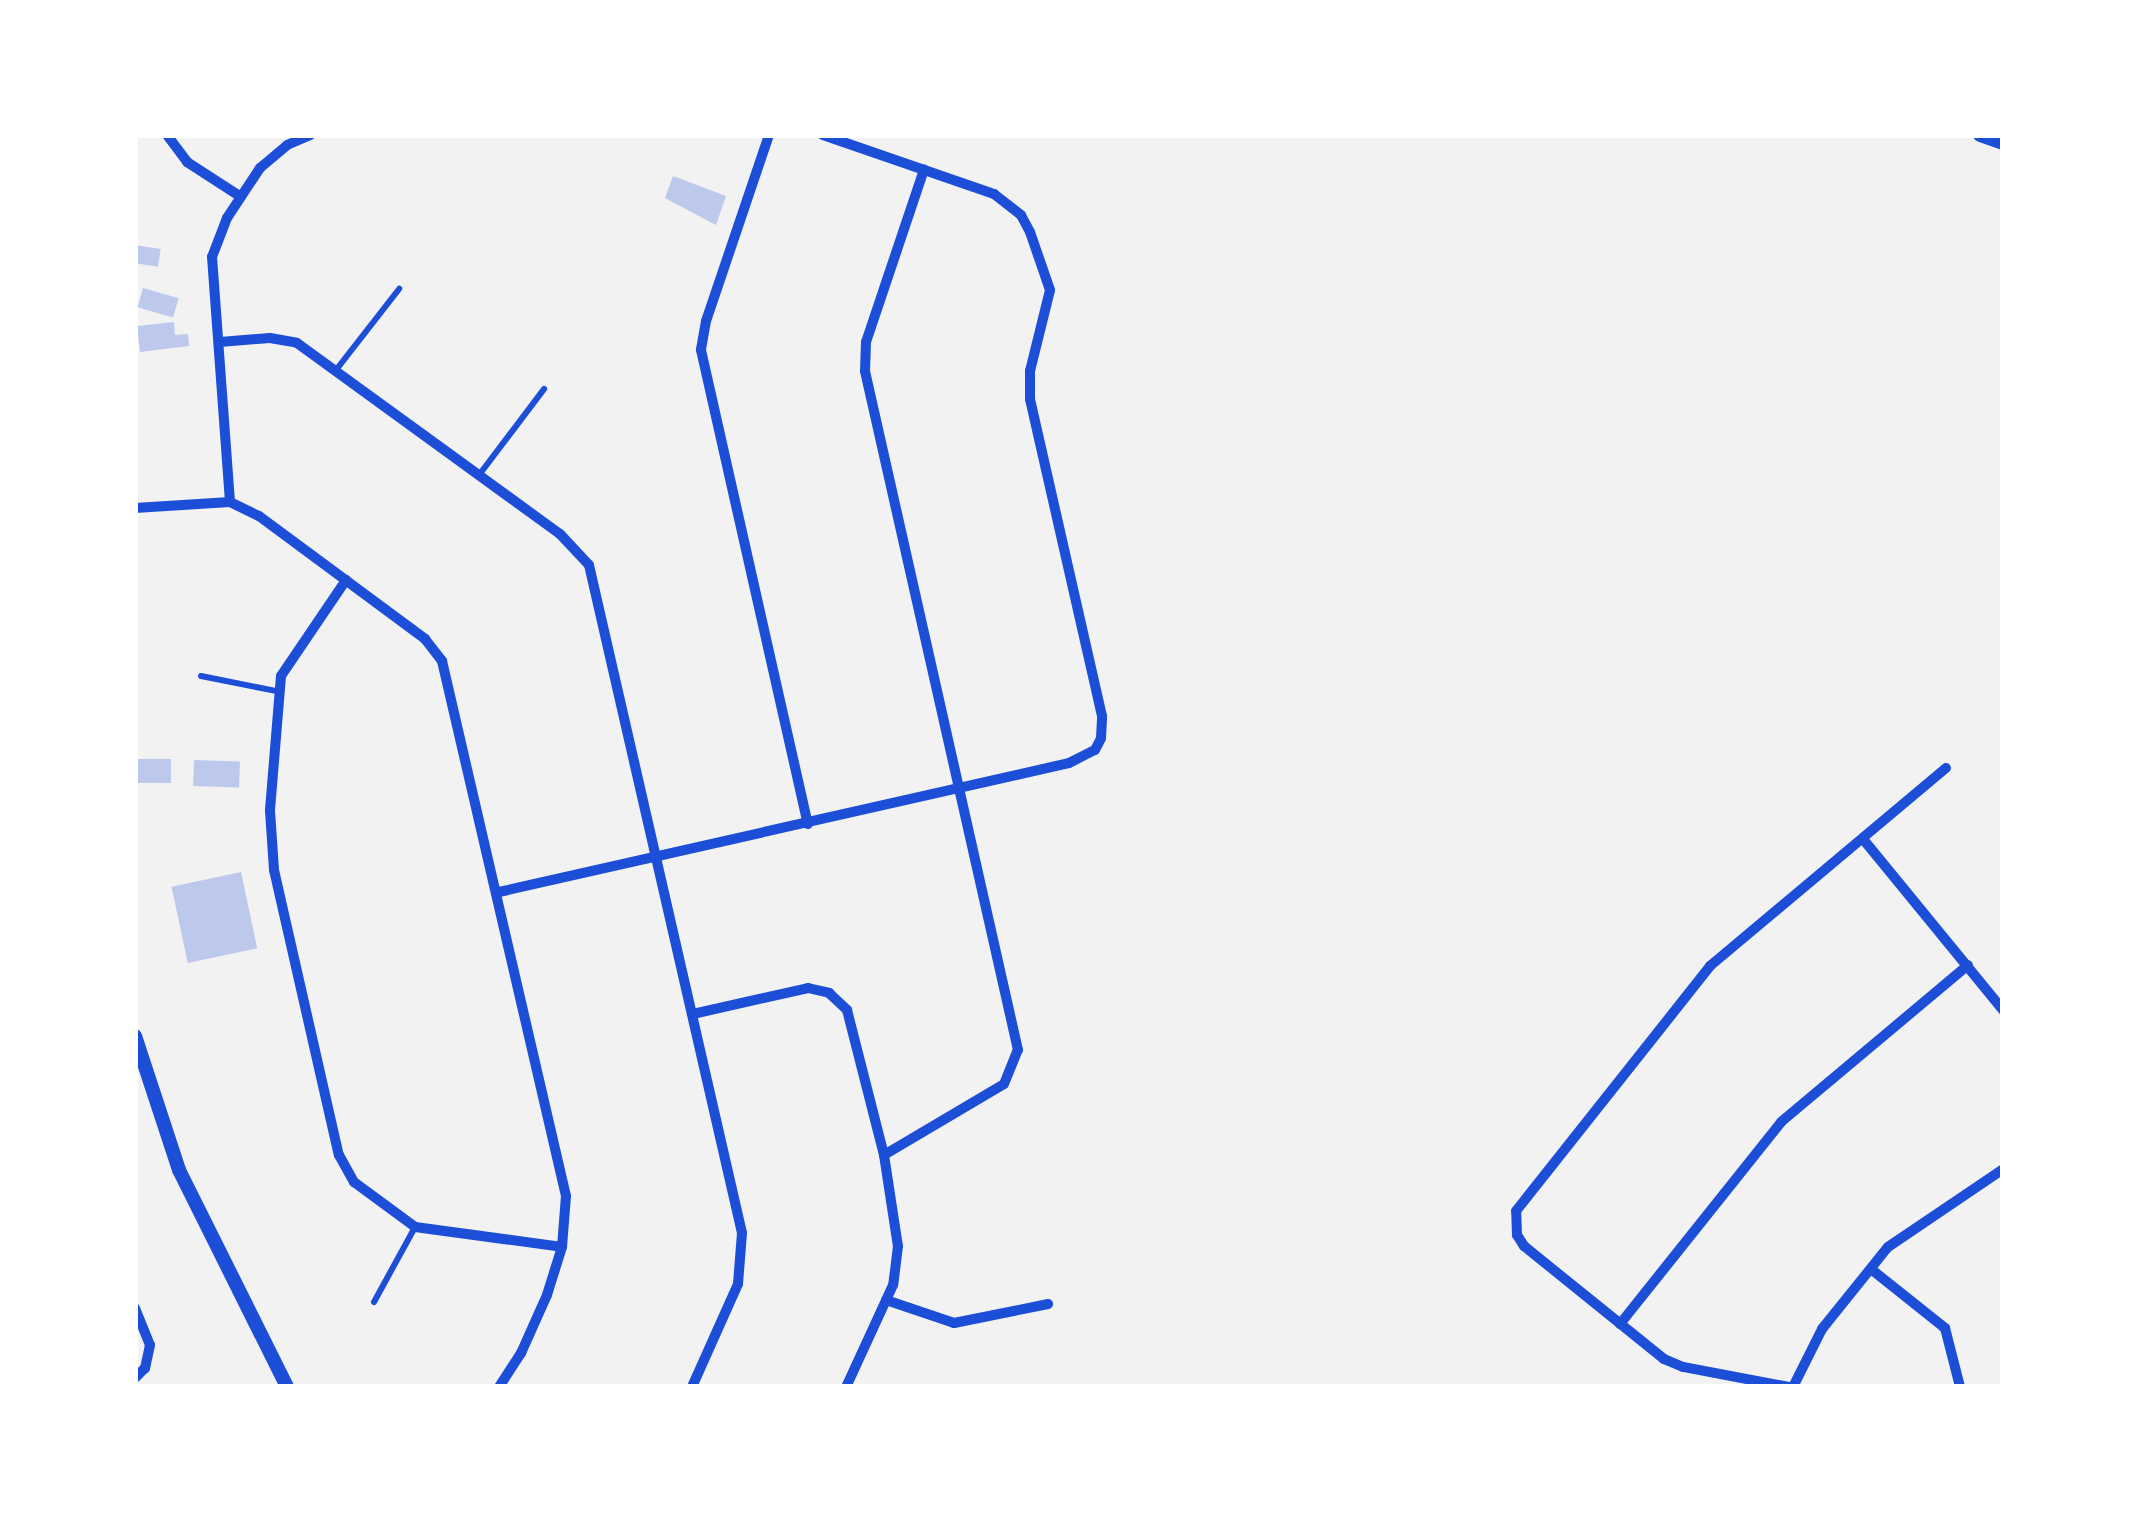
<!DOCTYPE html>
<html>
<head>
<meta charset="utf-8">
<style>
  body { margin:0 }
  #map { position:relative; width:2138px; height:1522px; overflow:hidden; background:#f2f2f2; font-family:"Nunito Sans",sans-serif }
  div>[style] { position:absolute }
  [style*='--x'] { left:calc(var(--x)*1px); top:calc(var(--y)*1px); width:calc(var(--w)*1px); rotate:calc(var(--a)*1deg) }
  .building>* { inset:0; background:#bdc9ec; transform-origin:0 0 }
  .service>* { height:6px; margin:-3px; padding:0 3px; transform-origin:3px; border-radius:3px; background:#1d4ed8 }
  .minor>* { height:10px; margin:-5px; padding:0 5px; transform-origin:5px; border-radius:5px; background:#1d4ed8 }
  .tertiary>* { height:14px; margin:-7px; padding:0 7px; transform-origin:7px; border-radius:7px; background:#1d4ed8 }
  span { translate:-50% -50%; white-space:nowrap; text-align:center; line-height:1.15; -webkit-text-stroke:9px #fff; paint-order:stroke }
  .frame { position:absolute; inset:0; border:138px solid #fff; pointer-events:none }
</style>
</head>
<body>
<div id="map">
  <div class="building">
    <i style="clip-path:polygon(673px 176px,726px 196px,716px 225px,665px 198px)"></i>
    <i style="left:135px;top:245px;width:26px;height:18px;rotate:9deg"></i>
    <i style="left:143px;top:288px;width:37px;height:20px;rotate:16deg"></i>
    <i style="clip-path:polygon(174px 322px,175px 335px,188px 334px,189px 346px,140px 352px,137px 326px)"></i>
    <i style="left:135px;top:759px;width:36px;height:24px"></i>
    <i style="left:194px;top:760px;width:46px;height:26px;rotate:2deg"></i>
    <i style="left:241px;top:872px;width:78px;height:71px;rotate:78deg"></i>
  </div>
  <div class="service">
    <i style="--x:336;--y:370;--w:103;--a:-52.1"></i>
    <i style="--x:479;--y:475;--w:108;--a:-52.9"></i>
    <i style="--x:201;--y:676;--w:76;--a:11.3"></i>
    <i style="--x:374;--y:1302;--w:85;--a:-61.3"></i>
  </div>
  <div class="minor">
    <i style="--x:167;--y:135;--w:34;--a:53"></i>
    <i style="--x:187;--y:162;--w:64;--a:32.9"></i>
    <i style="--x:769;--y:135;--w:196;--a:108.7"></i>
    <i style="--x:706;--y:321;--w:29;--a:100"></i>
    <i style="--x:701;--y:350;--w:486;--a:77.3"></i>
    <i style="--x:220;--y:342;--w:50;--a:-4.6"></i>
    <i style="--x:270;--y:338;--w:27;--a:10"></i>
    <i style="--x:297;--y:343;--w:325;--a:36"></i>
    <i style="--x:560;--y:534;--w:42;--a:46.9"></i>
    <i style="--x:589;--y:565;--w:685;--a:77.1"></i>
    <i style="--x:742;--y:1233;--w:51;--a:94.5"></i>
    <i style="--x:738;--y:1284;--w:113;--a:114.1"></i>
    <i style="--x:230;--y:502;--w:246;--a:-94.2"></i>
    <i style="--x:212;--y:257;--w:42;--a:-69"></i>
    <i style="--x:227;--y:218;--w:60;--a:-56.6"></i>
    <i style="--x:260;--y:168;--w:35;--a:-40"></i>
    <i style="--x:287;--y:145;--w:25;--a:-23"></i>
    <i style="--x:135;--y:508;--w:95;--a:-3.6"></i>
    <i style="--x:230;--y:502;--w:32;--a:26"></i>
    <i style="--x:259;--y:516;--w:207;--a:36.5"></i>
    <i style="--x:425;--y:639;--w:28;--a:52"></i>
    <i style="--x:442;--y:661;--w:549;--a:76.95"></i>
    <i style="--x:566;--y:1196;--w:51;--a:94.5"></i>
    <i style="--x:562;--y:1247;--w:50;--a:107.4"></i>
    <i style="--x:547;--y:1295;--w:64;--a:114.1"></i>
    <i style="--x:521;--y:1353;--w:40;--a:122.9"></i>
    <i style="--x:346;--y:580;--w:116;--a:124.1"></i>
    <i style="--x:281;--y:676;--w:135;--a:94.7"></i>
    <i style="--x:270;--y:811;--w:59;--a:86.1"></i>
    <i style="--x:274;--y:870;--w:292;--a:77.2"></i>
    <i style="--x:339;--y:1155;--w:31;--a:61"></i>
    <i style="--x:354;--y:1182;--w:76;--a:36.4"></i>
    <i style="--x:415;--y:1227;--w:148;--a:7.7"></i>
    <i style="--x:1863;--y:839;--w:221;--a:50.7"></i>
    <i style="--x:499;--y:892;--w:584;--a:-12.75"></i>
    <i style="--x:1069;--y:763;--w:29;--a:-27"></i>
    <i style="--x:1095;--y:750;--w:13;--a:-63"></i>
    <i style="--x:1101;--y:738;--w:22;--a:-87"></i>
    <i style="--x:1102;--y:716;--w:325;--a:-102.8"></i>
    <i style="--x:1030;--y:399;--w:28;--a:-90"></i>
    <i style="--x:1030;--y:371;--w:83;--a:-76.1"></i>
    <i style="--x:1050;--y:290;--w:61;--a:-109"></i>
    <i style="--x:1030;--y:232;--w:19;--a:-118"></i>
    <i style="--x:1021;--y:215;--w:34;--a:-142"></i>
    <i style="--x:994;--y:194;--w:181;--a:-161"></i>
    <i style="--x:693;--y:1014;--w:118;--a:-12.7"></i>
    <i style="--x:808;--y:988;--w:22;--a:13"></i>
    <i style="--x:829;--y:993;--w:25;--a:43"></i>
    <i style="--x:847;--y:1010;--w:150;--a:75.7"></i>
    <i style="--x:884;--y:1155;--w:92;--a:81.3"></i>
    <i style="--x:898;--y:1246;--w:39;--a:97"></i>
    <i style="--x:893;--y:1285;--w:112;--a:114.7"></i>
    <i style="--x:884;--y:1155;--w:139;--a:-30.6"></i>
    <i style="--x:1004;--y:1084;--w:37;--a:-68"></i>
    <i style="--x:1018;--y:1050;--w:696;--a:-102.7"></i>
    <i style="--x:865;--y:371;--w:29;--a:-88"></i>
    <i style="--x:866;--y:342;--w:182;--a:-71.4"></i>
    <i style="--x:1871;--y:1269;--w:95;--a:38.6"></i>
    <i style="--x:1945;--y:1328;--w:61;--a:75.7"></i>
    <i style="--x:886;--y:1300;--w:72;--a:18.7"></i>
    <i style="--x:954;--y:1323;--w:96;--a:-11.4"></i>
    <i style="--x:135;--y:1308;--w:40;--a:68"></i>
    <i style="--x:150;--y:1345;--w:24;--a:102"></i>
    <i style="--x:145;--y:1368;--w:14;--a:135"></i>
    <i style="--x:1620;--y:1324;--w:258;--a:-51.4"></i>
    <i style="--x:1781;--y:1122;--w:244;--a:-40"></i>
    <i style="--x:1789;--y:1387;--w:108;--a:-169.3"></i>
    <i style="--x:1683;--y:1367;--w:21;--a:-157"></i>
    <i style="--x:1664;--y:1359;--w:180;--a:-141.1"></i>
    <i style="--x:1524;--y:1246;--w:13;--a:-122"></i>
    <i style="--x:1517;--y:1235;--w:24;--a:-92"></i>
    <i style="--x:1516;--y:1211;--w:313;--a:-51.6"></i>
    <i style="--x:1710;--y:966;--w:308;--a:-40"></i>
    <i style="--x:1793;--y:1387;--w:65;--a:-63.4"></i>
    <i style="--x:1822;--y:1329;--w:105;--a:-51.2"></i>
    <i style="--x:1888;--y:1247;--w:139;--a:-34.1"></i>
  </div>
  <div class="tertiary">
    <i style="--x:1980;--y:135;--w:24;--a:19"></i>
    <i style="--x:135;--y:1036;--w:141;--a:71.8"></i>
    <i style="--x:179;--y:1170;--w:242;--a:63.5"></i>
  </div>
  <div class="frame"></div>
</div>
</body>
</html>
